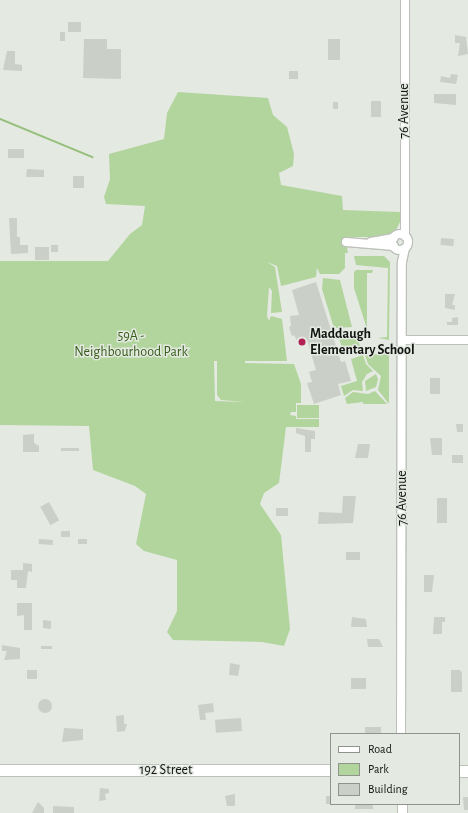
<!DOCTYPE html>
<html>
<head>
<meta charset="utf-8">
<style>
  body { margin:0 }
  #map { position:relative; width:468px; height:813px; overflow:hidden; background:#e4e9e2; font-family:"Alegreya Sans",sans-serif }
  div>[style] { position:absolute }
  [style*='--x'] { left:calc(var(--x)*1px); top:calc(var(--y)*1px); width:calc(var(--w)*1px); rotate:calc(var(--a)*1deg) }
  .green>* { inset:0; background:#b2d59e; transform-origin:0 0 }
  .stream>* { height:2px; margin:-1px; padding:0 1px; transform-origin:1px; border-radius:1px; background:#95bf7b }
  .building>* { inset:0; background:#cacfc8; transform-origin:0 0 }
  .round { border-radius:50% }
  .roads { filter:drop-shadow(1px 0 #bdc1ba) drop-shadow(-1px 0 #bdc1ba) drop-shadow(0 1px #bdc1ba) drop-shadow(0 -1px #bdc1ba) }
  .minor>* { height:8px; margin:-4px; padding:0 4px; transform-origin:4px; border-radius:4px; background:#fff }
  .minor>.ring { margin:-4px; padding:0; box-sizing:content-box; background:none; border:8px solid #fff; border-radius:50% }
  .tertiary>* { height:9px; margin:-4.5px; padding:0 4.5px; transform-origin:4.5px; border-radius:4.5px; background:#fff }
  .secondary>* { height:11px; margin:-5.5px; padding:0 5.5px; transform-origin:5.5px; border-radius:5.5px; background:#fff }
  .dots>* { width:11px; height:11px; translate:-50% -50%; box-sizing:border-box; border:2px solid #e4e9e2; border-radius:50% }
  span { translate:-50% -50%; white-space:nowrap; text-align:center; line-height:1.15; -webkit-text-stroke:3px #e4e9e2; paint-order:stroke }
  .street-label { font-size:14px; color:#121411 }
  .poi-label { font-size:14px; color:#121411; font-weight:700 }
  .left { translate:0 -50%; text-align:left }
  .park-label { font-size:14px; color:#355c17 }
  .legend { position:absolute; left:330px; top:733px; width:130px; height:72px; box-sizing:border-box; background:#e4e9e2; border:1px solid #90948e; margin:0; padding:5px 7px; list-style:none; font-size:12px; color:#121411 }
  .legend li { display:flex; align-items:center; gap:8px; height:20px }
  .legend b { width:20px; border:1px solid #90948e }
</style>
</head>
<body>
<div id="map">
  <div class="green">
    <i style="clip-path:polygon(evenodd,178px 92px,268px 98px,273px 115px,287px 127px,294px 154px,293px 166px,279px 173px,281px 185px,342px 196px,343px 210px,400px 212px,400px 222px,394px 234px,386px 237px,345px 237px,348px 253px,345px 253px,345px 268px,339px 274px,320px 274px,317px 268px,316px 277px,281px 286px,277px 266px,267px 262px,275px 267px,282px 312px,271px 313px,272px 291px,269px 287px,267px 316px,269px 321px,271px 316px,282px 319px,287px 361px,245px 361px,245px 363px,294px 364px,301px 384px,301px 403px,296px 403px,296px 412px,291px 412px,290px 415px,296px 416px,296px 419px,319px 419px,319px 427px,286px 427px,279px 483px,264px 493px,260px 504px,281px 535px,290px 629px,284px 646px,262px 642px,173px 640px,167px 632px,177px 611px,177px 560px,144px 551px,136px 544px,146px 494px,135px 486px,93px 470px,89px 426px,0 425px,0 261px,108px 261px,130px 234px,142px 225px,145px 206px,106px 204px,104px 197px,110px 179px,109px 154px,164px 139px,167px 113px,178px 92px,214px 361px,217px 361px,217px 395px,221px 400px,245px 402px,215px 401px,214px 361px)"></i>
    <i style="clip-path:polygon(354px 256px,384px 256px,390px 262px,389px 340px,378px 338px,387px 337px,388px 268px,356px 265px)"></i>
    <i style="clip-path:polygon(356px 270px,373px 270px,372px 273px,367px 273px,367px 329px,354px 288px,354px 272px)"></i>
    <i style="clip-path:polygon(323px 278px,340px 280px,352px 327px,336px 328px,333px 325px,322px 289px)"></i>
    <i style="clip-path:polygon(355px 330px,360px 346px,349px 353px,347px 347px,342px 348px,337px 331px)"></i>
    <i style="clip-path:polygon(389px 353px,389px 404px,378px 390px,381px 376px,368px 364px,365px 355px)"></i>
    <i style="clip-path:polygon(363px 355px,366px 364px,373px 371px,367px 374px,362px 382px,363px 391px,353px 390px,344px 396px,341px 386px,357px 381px,351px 359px)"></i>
    <i style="clip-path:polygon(376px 374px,378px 379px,376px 387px,366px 391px,365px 381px)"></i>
    <i style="clip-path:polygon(375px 391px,387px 404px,363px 404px,363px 402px,347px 404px,345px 398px,353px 392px,368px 394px)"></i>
    <i style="left:297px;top:405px;width:22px;height:13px"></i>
  </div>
  <div class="stream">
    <i style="--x:0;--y:119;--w:100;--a:22.4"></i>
  </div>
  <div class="building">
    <i style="left:68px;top:22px;width:13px;height:10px"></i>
    <i style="left:60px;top:32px;width:5px;height:9px"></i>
    <i style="clip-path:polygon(455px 35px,466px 37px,468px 54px,458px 56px,460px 43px,455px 43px)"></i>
    <i style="clip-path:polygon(84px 39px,107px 39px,107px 49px,121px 49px,121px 79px,83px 78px)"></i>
    <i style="left:328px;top:39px;width:12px;height:21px"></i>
    <i style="clip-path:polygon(7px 51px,15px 51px,15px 64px,22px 65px,22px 71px,3px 70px)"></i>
    <i style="left:289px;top:71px;width:9px;height:8px"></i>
    <i style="clip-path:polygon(451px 74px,458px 75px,456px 84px,440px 82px,441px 76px,450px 78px)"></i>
    <i style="clip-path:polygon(434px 94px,456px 94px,456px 105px,434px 103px)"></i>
    <i style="left:371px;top:101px;width:10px;height:16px"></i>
    <i style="left:333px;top:102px;width:5px;height:7px"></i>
    <i style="left:8px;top:149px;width:16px;height:9px"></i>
    <i style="clip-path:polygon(27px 169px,44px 170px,44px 177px,26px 177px)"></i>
    <i style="left:73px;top:176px;width:11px;height:12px"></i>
    <i style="clip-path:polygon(9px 218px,17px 218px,17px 237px,20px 237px,20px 245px,28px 245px,28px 253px,11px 254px)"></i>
    <i style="left:441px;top:238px;width:13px;height:7px;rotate:4deg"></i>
    <i style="left:51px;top:245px;width:7px;height:7px"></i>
    <i style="left:35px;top:247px;width:14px;height:13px"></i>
    <i style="clip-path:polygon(316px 282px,341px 362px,345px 361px,351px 381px,338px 384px,341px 395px,314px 404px,307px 383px,312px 382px,309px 372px,316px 370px,307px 340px,299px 344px,294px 335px,292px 336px,289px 327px,291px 326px,290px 316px,299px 315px,292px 290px)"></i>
    <i style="clip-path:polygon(445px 294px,455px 294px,452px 305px,455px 305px,455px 310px,445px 308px)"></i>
    <i style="clip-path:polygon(458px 317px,458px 325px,447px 325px,447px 322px,452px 322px,452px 318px)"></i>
    <i style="left:430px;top:378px;width:10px;height:16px"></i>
    <i style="clip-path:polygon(456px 424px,463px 424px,463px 432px,457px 432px)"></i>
    <i style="clip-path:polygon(296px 428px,315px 431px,315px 439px,311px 439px,311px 452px,305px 452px,305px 436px,296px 433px)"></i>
    <i style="clip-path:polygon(34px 434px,34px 443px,39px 446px,39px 452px,23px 452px,23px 435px)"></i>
    <i style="clip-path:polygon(430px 438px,442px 438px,442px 455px,432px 455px)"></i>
    <i style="clip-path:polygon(358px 444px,370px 444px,368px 458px,355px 458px)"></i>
    <i style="left:61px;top:448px;width:18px;height:3px"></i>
    <i style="left:452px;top:455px;width:11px;height:8px"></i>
    <i style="clip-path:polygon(343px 496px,356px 496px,353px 523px,318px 524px,319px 512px,342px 513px)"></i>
    <i style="left:437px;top:498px;width:10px;height:25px"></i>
    <i style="left:49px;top:502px;width:21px;height:10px;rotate:61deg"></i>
    <i style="left:276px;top:508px;width:12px;height:8px"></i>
    <i style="left:61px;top:531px;width:9px;height:6px"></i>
    <i style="left:39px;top:539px;width:14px;height:5px;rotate:4deg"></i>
    <i style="left:78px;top:539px;width:9px;height:5px"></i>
    <i style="left:346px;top:552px;width:14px;height:8px"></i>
    <i style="clip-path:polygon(23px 563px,32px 564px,32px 572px,28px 571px,26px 588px,17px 588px,17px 580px,11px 580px,11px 570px,23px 570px)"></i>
    <i style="clip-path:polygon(424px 575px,434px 575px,432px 592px,424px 592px)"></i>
    <i style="clip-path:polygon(17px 603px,32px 603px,32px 630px,24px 630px,24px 615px,17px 616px)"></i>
    <i style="clip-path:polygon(352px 617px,366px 619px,367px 627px,351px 627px)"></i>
    <i style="clip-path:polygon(434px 617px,445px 617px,445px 622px,442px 622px,442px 634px,433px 634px)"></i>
    <i style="clip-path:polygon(43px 620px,51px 621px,51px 629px,43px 628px)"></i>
    <i style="clip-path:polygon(367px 639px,379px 639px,383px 647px,368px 647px)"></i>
    <i style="clip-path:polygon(2px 645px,20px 648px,20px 659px,4px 660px,7px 651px,2px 651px)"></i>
    <i style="left:41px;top:646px;width:11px;height:3px"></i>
    <i style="clip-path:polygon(230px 663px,240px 665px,238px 676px,229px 675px)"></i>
    <i style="left:27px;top:670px;width:10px;height:9px"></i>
    <i style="clip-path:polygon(451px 670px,460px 670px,462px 673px,462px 692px,451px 692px)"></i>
    <i style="left:351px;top:678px;width:15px;height:11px"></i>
    <i class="round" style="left:38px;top:699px;width:14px;height:14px"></i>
    <i style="clip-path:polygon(213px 703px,214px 712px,205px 713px,206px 720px,200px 720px,198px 705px)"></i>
    <i style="clip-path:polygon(124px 715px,124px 724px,127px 724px,125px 731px,117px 732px,116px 716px)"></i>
    <i style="left:241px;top:718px;width:13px;height:26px;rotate:86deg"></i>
    <i style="left:365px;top:727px;width:16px;height:7px"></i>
    <i style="clip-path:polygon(64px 728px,83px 729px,83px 740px,62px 742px)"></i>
    <i style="clip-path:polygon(100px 788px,109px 789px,109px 793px,105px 794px,106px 800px,99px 801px)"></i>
    <i style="clip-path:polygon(235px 794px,235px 806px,227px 806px,225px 796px)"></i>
    <i style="left:326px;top:796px;width:5px;height:8px"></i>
    <i style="clip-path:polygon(463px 797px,468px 797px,468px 810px,464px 810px)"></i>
    <i style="clip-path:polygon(38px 802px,44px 808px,44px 813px,32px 813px)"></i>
    <i style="left:355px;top:804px;width:18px;height:5px"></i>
    <i style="clip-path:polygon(53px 806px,74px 807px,74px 813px,53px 813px)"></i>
  </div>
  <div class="roads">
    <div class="minor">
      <i style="--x:405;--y:0;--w:236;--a:90"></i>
      <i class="ring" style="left:392px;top:234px;width:8px;height:8px"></i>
      <i style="--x:346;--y:242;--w:48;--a:4.8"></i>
      <i style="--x:371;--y:242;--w:23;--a:-10"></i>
      <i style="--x:402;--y:340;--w:66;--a:0"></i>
      <i style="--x:401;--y:734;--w:472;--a:-89.9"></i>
      <i style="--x:402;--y:262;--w:14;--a:-78"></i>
    </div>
    <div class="tertiary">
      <i style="--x:402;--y:804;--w:9;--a:90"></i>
    </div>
    <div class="secondary">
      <i style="--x:0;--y:770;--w:331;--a:0"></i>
      <i style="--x:459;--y:771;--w:9;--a:0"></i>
    </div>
  </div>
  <div class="dots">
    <i style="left:302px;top:342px;background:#b12154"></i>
  </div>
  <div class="street-label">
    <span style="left:404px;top:111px;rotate:-90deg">76 Avenue</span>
    <span style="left:402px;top:498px;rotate:-90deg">76 Avenue</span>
    <span style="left:166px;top:770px">192 Street</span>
  </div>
  <div class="poi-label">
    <span class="left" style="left:310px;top:342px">Maddaugh<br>Elementary School</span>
  </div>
  <div class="park-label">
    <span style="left:131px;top:344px">59A -<br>Neighbourhood Park</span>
  </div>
  <ul class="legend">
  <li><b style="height:5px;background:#fff"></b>Road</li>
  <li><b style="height:11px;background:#b2d59e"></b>Park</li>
  <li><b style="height:11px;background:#cacfc8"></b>Building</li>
  </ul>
</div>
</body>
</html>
